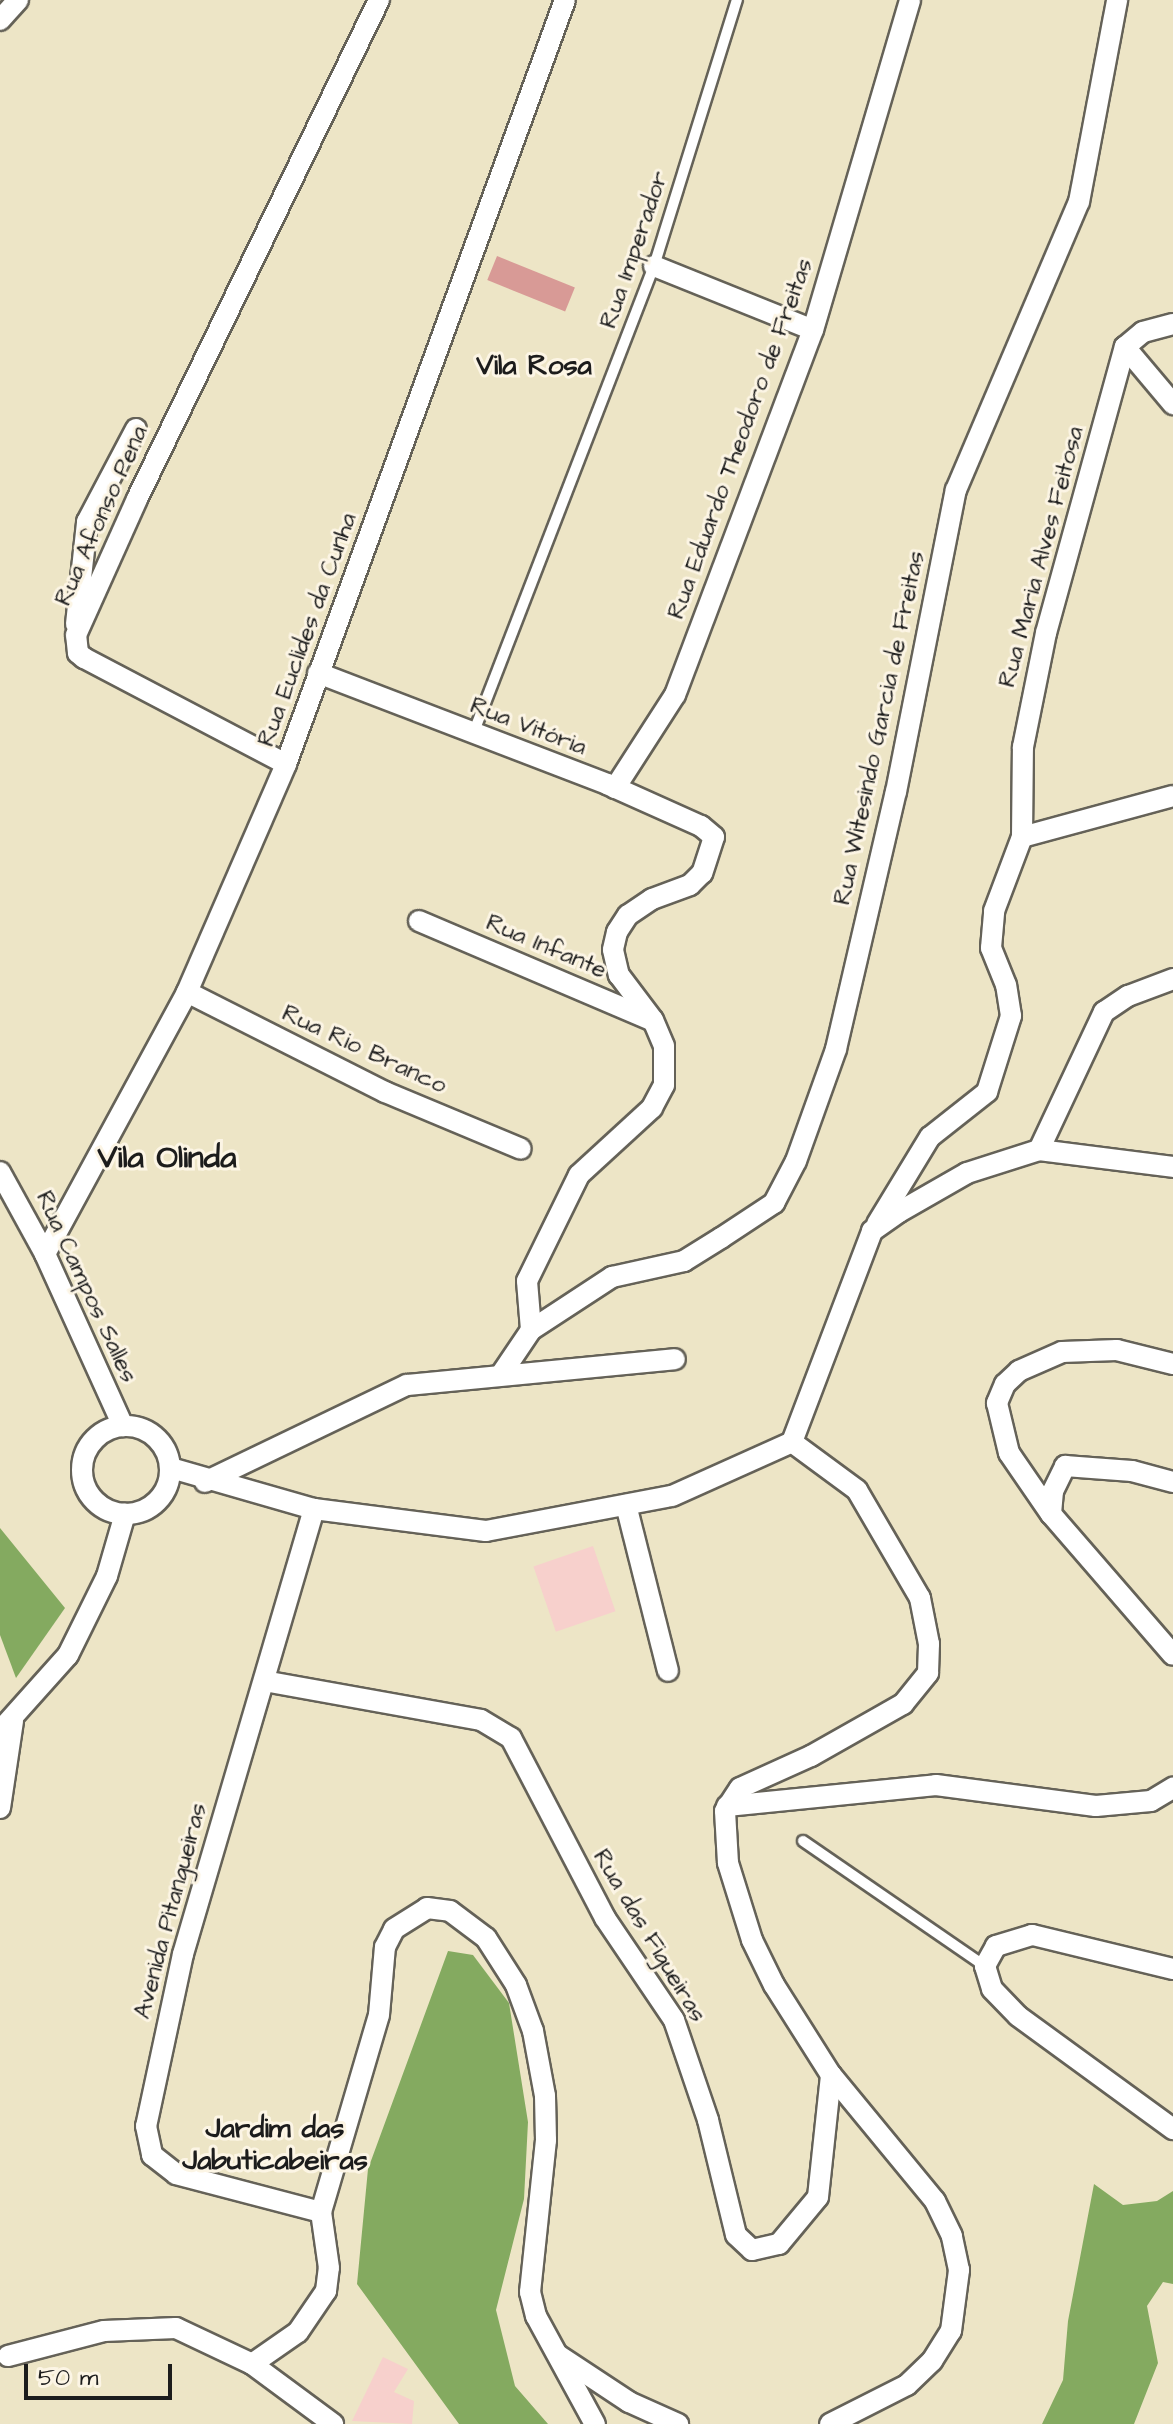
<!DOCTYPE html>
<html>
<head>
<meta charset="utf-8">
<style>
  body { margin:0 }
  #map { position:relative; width:1173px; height:2424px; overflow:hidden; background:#ede5c6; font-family:"Architects Daughter",sans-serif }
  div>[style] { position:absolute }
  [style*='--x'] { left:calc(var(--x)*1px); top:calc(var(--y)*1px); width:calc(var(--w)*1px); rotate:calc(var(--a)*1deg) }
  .built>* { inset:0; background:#f7d0cc; transform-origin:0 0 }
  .forest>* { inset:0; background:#84aa60 }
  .building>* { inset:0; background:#d89a96; transform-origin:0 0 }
  .roads { filter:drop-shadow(2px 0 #656258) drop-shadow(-2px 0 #656258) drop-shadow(0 2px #656258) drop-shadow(0 -2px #656258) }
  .service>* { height:10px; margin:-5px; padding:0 5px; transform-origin:5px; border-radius:5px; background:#fff }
  .minor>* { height:20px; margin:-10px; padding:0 10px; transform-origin:10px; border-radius:10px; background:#fff }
  .minor>.ring { margin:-10px; padding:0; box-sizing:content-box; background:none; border:20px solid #fff; border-radius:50% }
  span { translate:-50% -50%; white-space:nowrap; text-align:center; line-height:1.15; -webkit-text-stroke:6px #fcf5e5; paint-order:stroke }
  .street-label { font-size:24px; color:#1c1c1c }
  .quarter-label { font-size:28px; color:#1c1c1c; font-weight:700 }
  .district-label { font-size:32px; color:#1c1c1c; font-weight:700 }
  .scale { position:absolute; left:24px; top:2364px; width:148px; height:36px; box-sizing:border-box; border:4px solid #1c1c1c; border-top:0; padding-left:10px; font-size:24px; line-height:28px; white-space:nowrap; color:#1c1c1c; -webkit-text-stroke:6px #fcf5e5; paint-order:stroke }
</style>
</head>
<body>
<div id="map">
  <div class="built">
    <i style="left:593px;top:1546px;width:69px;height:63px;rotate:71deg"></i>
    <i style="clip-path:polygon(383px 2357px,408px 2369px,394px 2392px,414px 2401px,412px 2424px,352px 2421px)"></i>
  </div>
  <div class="forest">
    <i style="clip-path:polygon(0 1528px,65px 1608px,16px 1678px,0 1635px)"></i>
    <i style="clip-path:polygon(448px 1951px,473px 1955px,509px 2003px,528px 2122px,524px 2199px,496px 2310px,515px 2386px,548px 2424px,459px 2424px,357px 2284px,368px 2169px)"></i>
    <i style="clip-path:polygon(1094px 2184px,1123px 2205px,1157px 2201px,1173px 2191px,1173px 2284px,1163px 2282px,1147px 2306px,1158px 2363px,1134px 2424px,1042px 2424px,1063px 2380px,1068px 2321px)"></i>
  </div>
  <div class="building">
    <i style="left:497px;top:256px;width:84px;height:26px;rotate:22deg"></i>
  </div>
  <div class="roads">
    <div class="service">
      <i style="--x:473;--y:734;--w:502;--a:-68.86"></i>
      <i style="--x:654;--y:266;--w:279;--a:-72.7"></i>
      <i style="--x:803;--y:1841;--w:221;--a:34.5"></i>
    </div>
    <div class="minor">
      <i style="--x:0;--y:20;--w:27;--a:-48"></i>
      <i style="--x:654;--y:266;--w:171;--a:21.9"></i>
      <i style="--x:1125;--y:347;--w:75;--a:49.9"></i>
      <i style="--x:76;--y:624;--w:103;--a:-83.8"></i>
      <i style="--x:87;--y:522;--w:105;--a:-62.2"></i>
      <i style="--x:318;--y:673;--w:310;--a:21"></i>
      <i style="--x:607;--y:784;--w:103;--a:24.1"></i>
      <i style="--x:701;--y:826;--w:17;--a:40"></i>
      <i style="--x:714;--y:837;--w:38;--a:108"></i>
      <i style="--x:702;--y:873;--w:17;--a:135"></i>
      <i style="--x:690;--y:885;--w:40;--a:159.8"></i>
      <i style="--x:652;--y:899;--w:29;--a:146"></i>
      <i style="--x:628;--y:915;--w:20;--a:123"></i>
      <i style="--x:617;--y:932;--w:18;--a:103"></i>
      <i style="--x:613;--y:950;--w:26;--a:77"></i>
      <i style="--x:619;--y:975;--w:56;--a:52.9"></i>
      <i style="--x:653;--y:1020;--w:28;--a:67"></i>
      <i style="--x:664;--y:1046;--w:39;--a:90"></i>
      <i style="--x:664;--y:1085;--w:26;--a:118"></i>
      <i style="--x:652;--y:1108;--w:99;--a:137.5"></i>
      <i style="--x:579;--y:1175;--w:118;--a:116.1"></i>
      <i style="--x:527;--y:1281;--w:49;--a:85.3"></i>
      <i style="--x:531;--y:1330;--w:52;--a:124"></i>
      <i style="--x:286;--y:764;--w:228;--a:-152.3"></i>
      <i style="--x:84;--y:658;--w:8;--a:-140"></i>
      <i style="--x:78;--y:653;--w:18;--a:-96"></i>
      <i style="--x:76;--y:635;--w:149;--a:-65.8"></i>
      <i style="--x:137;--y:499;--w:555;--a:-64.13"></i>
      <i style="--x:615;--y:788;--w:111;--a:-57.2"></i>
      <i style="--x:675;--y:695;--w:390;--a:-69.3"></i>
      <i style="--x:813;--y:330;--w:344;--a:-73.6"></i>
      <i style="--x:1022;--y:837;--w:156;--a:-15.2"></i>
      <i style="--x:419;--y:921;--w:252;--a:23.1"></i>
      <i style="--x:187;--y:992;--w:222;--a:26.8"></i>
      <i style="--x:385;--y:1092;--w:147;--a:22.7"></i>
      <i style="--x:1039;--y:1150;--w:153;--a:-64.8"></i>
      <i style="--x:1104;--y:1012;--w:29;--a:-34"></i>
      <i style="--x:1128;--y:996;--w:48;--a:-20.7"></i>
      <i style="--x:0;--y:1172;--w:94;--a:61.2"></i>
      <i style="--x:45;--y:1254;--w:189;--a:65.6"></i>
      <i style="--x:877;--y:1224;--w:102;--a:-58.7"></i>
      <i style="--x:930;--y:1137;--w:73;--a:-38.3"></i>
      <i style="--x:987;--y:1092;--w:80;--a:-72.5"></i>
      <i style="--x:1011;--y:1016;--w:31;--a:-99"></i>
      <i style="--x:1006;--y:985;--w:40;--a:-112"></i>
      <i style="--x:991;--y:948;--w:37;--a:-85"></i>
      <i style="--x:994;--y:911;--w:79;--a:-69.3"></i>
      <i style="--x:1022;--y:837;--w:90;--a:-89.4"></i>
      <i style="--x:1023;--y:747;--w:116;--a:-78.6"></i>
      <i style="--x:1046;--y:633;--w:297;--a:-74.6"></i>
      <i style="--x:1125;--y:347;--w:23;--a:-40"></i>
      <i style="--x:1143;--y:332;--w:31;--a:-15"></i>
      <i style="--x:45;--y:1254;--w:298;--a:-61.5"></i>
      <i style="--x:187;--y:992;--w:249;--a:-66.5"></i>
      <i style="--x:286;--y:764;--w:813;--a:-69.94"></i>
      <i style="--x:531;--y:1330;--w:97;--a:-33.2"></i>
      <i style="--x:612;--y:1277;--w:74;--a:-12.5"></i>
      <i style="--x:684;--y:1261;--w:44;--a:-31.9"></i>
      <i style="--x:721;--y:1238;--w:64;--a:-33.4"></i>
      <i style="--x:774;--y:1203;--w:47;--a:-62.4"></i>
      <i style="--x:796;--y:1161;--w:119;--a:-70.3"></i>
      <i style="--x:836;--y:1049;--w:264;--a:-76.9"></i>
      <i style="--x:896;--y:792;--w:308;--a:-78.8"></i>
      <i style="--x:956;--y:490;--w:313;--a:-66.9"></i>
      <i style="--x:1079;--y:202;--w:206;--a:-79.3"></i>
      <i style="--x:1173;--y:1364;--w:58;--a:-166"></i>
      <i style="--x:1117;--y:1350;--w:55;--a:177.9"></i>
      <i style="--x:1062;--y:1352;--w:47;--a:156.2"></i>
      <i style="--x:1019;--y:1371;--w:19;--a:137"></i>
      <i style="--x:1005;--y:1384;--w:21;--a:113"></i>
      <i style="--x:997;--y:1403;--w:51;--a:76.5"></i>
      <i style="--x:1009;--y:1453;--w:74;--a:55.5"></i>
      <i style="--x:1051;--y:1514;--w:186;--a:49.1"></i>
      <i class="ring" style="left:82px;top:1426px;width:68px;height:68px"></i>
      <i style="--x:171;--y:1468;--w:149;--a:16"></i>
      <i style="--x:314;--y:1509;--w:173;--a:7.3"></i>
      <i style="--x:486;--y:1531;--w:189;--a:-10.7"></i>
      <i style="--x:672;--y:1496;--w:132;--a:-24.2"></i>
      <i style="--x:205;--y:1482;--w:224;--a:-25.7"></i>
      <i style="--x:407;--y:1385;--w:269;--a:-5.5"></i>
      <i style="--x:626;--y:1505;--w:171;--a:75.8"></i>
      <i style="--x:314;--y:1509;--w:464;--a:106.4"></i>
      <i style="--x:183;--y:1954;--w:176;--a:102.1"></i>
      <i style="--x:146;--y:2126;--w:30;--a:78"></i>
      <i style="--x:152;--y:2155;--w:31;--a:38"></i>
      <i style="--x:176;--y:2174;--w:150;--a:14.7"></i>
      <i style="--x:1051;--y:1514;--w:23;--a:-85"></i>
      <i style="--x:1053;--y:1491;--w:28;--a:-64"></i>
      <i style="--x:1065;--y:1466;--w:67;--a:4.3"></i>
      <i style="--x:1132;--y:1471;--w:42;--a:15"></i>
      <i style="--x:264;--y:1681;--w:220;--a:10.2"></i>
      <i style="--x:481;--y:1720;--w:35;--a:31"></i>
      <i style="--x:511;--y:1738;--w:203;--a:62.4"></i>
      <i style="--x:605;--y:1918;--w:123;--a:55.9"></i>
      <i style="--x:674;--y:2020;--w:106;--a:71.2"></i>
      <i style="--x:708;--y:2120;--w:118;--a:76.3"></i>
      <i style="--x:736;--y:2235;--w:22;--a:43"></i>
      <i style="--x:752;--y:2250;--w:28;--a:-13"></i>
      <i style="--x:779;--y:2244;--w:61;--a:-50.3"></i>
      <i style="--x:818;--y:2197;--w:123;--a:-83.9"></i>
      <i style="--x:0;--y:1731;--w:102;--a:-48.2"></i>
      <i style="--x:68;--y:1655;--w:88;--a:-63.7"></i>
      <i style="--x:107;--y:1576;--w:65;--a:-73.8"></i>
      <i style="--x:727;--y:1806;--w:210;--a:-5.7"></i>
      <i style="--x:936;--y:1785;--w:161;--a:7.5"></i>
      <i style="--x:1096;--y:1806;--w:55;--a:-5.2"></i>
      <i style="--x:1151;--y:1801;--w:26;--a:-31"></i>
      <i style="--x:0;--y:1808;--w:88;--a:-81.5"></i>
      <i style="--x:1173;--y:1969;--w:145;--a:-166.4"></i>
      <i style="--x:1032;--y:1935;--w:38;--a:163"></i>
      <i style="--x:996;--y:1946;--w:23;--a:119"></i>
      <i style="--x:985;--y:1966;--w:24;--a:73"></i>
      <i style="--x:992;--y:1989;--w:37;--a:46"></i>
      <i style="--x:1018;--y:2016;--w:192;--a:36.1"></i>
      <i style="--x:558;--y:2355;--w:85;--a:33.5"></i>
      <i style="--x:629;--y:2402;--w:54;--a:24.2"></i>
      <i style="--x:8;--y:2356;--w:99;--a:-14.6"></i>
      <i style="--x:104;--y:2331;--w:72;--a:-2.4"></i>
      <i style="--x:176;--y:2328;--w:84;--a:25.3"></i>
      <i style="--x:252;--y:2364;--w:101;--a:36.5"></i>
      <i style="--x:252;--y:2364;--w:56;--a:-34.8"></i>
      <i style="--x:298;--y:2332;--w:50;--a:-55.7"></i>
      <i style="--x:326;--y:2291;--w:23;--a:-83"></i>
      <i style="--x:329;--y:2268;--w:57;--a:-98.1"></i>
      <i style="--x:321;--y:2212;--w:205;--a:-73.6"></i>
      <i style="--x:379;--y:2015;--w:68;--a:-85"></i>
      <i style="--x:385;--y:1947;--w:20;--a:-63"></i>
      <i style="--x:394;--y:1929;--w:39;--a:-32"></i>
      <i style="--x:427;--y:1908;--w:23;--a:7"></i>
      <i style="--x:450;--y:1911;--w:45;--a:36.9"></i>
      <i style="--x:486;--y:1938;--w:56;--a:57.4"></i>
      <i style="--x:516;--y:1985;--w:49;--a:69.7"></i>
      <i style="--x:533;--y:2031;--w:66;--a:79.5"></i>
      <i style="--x:545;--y:2096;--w:44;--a:88.7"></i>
      <i style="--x:546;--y:2140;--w:153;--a:96"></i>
      <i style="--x:530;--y:2292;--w:25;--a:76"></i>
      <i style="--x:536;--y:2316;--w:123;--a:61.4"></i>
      <i style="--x:830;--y:2424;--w:86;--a:-26.9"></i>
      <i style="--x:907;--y:2385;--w:35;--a:-44"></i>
      <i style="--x:932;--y:2361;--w:36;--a:-58"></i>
      <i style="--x:951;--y:2331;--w:62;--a:-82.5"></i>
      <i style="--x:959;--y:2270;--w:35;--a:-102"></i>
      <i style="--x:952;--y:2236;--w:39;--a:-116"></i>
      <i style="--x:935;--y:2201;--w:163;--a:-129.5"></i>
      <i style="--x:831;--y:2075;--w:107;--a:-122.3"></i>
      <i style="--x:774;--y:1985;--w:50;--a:-116.1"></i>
      <i style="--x:752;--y:1940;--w:81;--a:-107.3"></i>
      <i style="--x:728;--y:1863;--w:52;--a:-93.3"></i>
      <i style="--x:725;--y:1811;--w:27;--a:-57"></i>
      <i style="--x:740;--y:1788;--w:78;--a:-24.3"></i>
      <i style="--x:811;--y:1756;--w:106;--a:-29.5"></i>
      <i style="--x:903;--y:1704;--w:40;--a:-51"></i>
      <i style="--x:928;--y:1673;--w:29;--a:-88"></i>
      <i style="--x:929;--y:1644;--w:47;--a:-101.1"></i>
      <i style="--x:920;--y:1598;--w:125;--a:-120.3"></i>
      <i style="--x:857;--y:1490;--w:81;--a:-143.6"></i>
      <i style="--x:792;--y:1442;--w:226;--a:-69.2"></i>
      <i style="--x:872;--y:1231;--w:33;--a:-35"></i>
      <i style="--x:899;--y:1212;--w:78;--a:-29.8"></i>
      <i style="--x:967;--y:1173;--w:76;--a:-17.7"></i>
      <i style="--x:1039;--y:1150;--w:135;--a:7.2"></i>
    </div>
  </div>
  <div class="street-label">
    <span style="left:635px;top:250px;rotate:-71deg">Rua Imperador</span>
    <span style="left:741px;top:439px;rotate:-70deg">Rua Eduardo Theodoro de Freitas</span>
    <span style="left:102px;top:516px;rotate:-66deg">Rua Afonso Pena</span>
    <span style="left:1042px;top:557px;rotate:-75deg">Rua Maria Alves Feitosa</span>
    <span style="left:308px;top:630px;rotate:-70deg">Rua Euclides da Cunha</span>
    <span style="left:528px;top:727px;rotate:21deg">Rua Vitória</span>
    <span style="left:880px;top:728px;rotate:-78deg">Rua Witesindo Garcia de Freitas</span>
    <span style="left:546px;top:947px;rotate:23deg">Rua Infante</span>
    <span style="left:364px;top:1050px;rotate:25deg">Rua Rio Branco</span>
    <span style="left:86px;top:1287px;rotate:65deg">Rua Campos Salles</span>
    <span style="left:171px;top:1911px;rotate:-75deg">Avenida Pitangueiras</span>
    <span style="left:649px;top:1936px;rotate:59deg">Rua das Figueiras</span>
  </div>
  <div class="quarter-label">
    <span style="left:534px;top:366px">Vila Rosa</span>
    <span style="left:275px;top:2145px">Jardim das<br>Jabuticabeiras</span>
  </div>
  <div class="district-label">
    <span style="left:167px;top:1158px">Vila Olinda</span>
  </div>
  <div class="scale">50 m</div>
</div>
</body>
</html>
